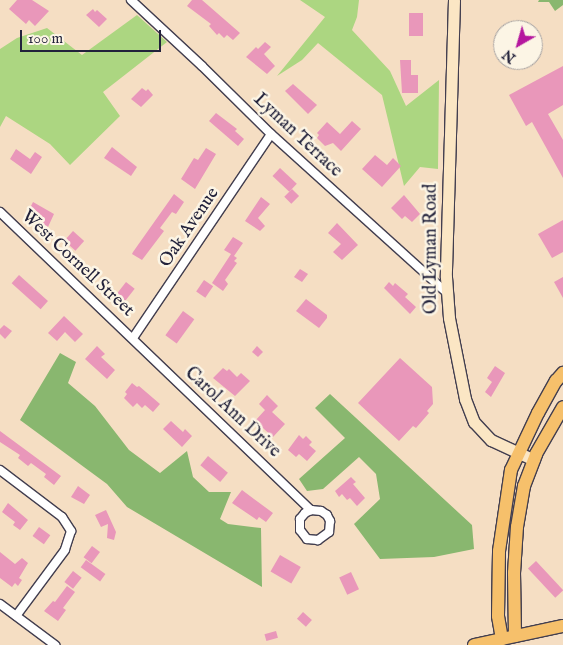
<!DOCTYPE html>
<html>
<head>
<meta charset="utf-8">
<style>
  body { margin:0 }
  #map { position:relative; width:563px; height:645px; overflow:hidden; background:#f5dec3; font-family:"IM FELL English",serif }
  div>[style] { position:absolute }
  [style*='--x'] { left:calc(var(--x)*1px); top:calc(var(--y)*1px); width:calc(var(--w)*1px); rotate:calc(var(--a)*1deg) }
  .green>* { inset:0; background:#acd681 }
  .forest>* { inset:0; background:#89b76f }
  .building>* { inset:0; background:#e997ba; transform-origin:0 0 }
  .roads { filter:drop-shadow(1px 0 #423e4f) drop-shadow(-1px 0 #423e4f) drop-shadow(0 1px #423e4f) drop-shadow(0 -1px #423e4f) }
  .street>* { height:8px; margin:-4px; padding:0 4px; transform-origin:4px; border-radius:4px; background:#fff }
  .secondary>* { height:11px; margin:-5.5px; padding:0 5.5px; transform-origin:5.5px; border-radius:5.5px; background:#fbe6c4 }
  .primary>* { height:12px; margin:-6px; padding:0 6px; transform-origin:6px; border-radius:6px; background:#f6c06b }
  span { translate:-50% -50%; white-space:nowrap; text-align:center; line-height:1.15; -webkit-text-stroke:5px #fcf5e5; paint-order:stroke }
  .street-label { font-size:18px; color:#22223b }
  .north { position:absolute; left:493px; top:20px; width:50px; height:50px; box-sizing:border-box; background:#fcf5e5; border:1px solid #a5a1a1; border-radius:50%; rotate:218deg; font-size:14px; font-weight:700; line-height:20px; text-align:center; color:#22223b }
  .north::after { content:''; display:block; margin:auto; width:18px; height:22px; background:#b5179e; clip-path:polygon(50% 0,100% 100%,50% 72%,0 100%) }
  .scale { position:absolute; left:20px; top:30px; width:141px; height:22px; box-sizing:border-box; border:2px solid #22223b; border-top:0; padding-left:6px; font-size:15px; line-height:18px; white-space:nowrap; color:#22223b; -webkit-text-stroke:4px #fcf5e5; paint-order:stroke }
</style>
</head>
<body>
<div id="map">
  <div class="green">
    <i style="clip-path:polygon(300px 0,359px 0,357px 17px,352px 30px,390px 71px,406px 106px,439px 80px,438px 169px,420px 167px,404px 186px,382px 95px,318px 43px,302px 60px,277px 76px,325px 17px)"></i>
    <i style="clip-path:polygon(137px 15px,167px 42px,103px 92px,120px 116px,70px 165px,50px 144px,6px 116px,0 127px,0 49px,17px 38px,47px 28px,82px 55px)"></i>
  </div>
  <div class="forest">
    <i style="clip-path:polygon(539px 0,563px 0,563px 5px,555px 11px,549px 2px,538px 2px)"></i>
    <i style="clip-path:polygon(60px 353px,76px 362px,68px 383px,95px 406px,129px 450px,160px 473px,187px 451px,193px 477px,209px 492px,231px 492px,220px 519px,228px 524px,261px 528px,262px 587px,127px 507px,107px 484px,20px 420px)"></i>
    <i style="clip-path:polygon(330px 394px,472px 525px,474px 549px,434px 557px,380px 559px,354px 524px,380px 499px,376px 474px,359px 457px,323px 489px,307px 491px,299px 479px,345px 438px,315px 408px)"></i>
  </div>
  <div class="building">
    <i style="clip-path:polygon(17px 0,32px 0,49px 11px,35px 26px,29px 20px,26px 24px,9px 9px)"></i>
    <i style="clip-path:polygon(192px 0,202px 0,240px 33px,233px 40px,227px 35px,224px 38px,219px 33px,217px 35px,209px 26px,211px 24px,187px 6px)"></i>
    <i style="clip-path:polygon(93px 9px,95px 12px,97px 10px,107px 19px,99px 27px,86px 15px)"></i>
    <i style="left:409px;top:13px;width:14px;height:23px"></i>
    <i style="clip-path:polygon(265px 42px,271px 47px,264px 54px,275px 66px,267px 74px,246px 57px,256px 47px,258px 49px)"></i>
    <i style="clip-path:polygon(400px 60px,411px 60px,411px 75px,418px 75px,418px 93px,402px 93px)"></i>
    <i style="clip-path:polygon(563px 66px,563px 105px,548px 114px,563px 140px,563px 178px,532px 122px,526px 126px,509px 95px)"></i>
    <i style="clip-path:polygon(293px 84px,317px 105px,308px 114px,285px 91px)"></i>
    <i style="clip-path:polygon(142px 88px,146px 91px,148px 89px,153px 95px,141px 107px,131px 99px)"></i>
    <i style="clip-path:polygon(216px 113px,237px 129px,235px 131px,244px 139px,238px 146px,209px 121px)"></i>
    <i style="clip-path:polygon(352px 121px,361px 129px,341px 151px,333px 143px,325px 146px,317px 138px,319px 135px,317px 133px,327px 122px,340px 134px)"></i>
    <i style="clip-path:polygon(112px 147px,137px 167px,131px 176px,104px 158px)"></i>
    <i style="clip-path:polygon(206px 148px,216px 154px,195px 189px,181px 179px,194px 158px,198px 160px)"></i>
    <i style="clip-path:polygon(16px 149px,30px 159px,35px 152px,42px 157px,31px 174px,10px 159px)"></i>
    <i style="clip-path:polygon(375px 155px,387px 165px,393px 158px,401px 166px,382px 187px,362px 169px)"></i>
    <i style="left:280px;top:168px;width:23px;height:11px;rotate:43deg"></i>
    <i style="left:292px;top:189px;width:10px;height:11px;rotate:45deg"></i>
    <i style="clip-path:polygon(174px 194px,184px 202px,176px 214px,172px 212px,160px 228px,164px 231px,142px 260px,132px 254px,133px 252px)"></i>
    <i style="clip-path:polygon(404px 195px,420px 214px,412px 222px,405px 216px,402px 219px,391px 208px)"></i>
    <i style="clip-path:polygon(261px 197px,270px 204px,258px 218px,265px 226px,260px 231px,245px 221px)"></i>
    <i style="clip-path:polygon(33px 202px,54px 214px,48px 227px,35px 220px,36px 218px,32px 216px,34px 212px,29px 210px)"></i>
    <i style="clip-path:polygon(563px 220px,563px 252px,552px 258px,538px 234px)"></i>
    <i style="clip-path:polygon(337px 223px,358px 245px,342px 260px,333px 252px,341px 244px,328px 233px)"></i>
    <i style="left:73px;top:231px;width:15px;height:13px;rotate:42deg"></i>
    <i style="clip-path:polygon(233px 237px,243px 243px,234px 256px,237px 258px,234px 261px,237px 263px,225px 280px,228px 284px,223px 291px,212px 283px,231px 254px,224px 250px)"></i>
    <i style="clip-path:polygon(300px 269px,308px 274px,302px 282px,294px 277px)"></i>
    <i style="left:19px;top:275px;width:39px;height:11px;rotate:42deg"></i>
    <i style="clip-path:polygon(563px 277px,563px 298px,554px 282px)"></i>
    <i style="left:204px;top:280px;width:11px;height:14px;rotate:34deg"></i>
    <i style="left:126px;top:282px;width:11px;height:18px;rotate:38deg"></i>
    <i style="clip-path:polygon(389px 282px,393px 286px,395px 283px,408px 294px,405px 297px,416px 307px,410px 314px,384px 288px)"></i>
    <i style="clip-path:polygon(306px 299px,327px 315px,327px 318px,319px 328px,296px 311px)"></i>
    <i style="left:183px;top:311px;width:14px;height:30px;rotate:36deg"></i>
    <i style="clip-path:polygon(64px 316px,83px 334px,75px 342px,65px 332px,57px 341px,48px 333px)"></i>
    <i style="clip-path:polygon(4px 325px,12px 331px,5px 339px,0 334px,0 329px)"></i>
    <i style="clip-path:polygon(97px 346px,105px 354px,101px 357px,115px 370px,107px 379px,85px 359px)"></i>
    <i style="clip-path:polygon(257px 346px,263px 352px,258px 357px,252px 352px)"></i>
    <i style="clip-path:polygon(400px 358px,432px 387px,433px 404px,427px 411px,429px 413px,416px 428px,413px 426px,399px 441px,358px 403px)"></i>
    <i style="clip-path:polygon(495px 366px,505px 373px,491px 397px,485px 392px,492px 382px,487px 378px)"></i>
    <i style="clip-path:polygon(223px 368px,227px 371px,229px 369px,237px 377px,241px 373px,250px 381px,235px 396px,213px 378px)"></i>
    <i style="clip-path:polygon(132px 383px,137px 387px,139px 386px,160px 404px,153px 412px,145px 405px,142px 408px,137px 403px,133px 407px,124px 398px,127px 394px,125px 392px)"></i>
    <i style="clip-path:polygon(267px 395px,278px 406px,272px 412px,285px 424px,273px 437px,255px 421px,265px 410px,259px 404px)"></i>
    <i style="clip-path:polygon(171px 421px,183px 432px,185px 429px,192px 436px,182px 447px,163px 429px)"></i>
    <i style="clip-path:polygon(0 431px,61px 476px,54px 485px,44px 477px,46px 474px,31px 463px,28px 466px,18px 458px,20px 455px,0 442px)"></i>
    <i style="clip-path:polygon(299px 435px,303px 439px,306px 436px,312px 442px,309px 445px,316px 451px,307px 461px,299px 454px,296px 457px,288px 450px)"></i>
    <i style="left:208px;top:456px;width:26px;height:12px;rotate:40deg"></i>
    <i style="clip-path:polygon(351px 477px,356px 482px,353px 484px,365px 498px,357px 506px,350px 498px,347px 500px,342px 494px,339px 497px,335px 491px)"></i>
    <i style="clip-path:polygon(78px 486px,90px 495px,84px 504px,71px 497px)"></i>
    <i style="clip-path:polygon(242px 490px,273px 513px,266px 522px,259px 517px,257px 520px,232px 503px)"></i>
    <i style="clip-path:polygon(8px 503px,28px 520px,20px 530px,13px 525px,15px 522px,2px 512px)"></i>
    <i style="clip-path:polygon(106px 510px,116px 532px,114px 540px,107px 538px,108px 524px,101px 527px,95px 515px)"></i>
    <i style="left:39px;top:527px;width:14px;height:11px;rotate:36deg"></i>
    <i style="left:92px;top:546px;width:10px;height:14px;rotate:37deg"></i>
    <i style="clip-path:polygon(0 552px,15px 564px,22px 558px,28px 563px,19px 578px,22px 580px,18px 586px,15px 583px,12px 587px,0 578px)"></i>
    <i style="left:280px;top:555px;width:24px;height:19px;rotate:30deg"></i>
    <i style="left:86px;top:560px;width:24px;height:9px;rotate:36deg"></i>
    <i style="left:536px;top:561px;width:40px;height:11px;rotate:47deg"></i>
    <i style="left:73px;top:571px;width:11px;height:14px;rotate:38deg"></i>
    <i style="left:351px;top:572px;width:19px;height:13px;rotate:65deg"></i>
    <i style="clip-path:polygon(67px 586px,75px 592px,63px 608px,66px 610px,58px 621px,44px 611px,53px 601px,55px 602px)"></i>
    <i style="left:303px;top:612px;width:12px;height:9px;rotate:42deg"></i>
    <i style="left:276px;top:631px;width:7px;height:12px;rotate:74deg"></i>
  </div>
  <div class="roads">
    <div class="street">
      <i style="--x:131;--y:0;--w:97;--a:42.9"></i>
      <i style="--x:202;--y:66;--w:97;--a:44.6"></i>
      <i style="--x:271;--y:134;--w:236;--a:42.1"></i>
      <i style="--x:0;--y:212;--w:431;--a:43.8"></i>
      <i style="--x:311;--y:510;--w:10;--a:6"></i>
      <i style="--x:321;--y:511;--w:7;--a:34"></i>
      <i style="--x:327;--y:515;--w:7;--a:63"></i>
      <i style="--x:330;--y:521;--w:11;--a:95"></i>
      <i style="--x:329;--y:532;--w:14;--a:144"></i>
      <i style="--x:318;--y:540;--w:11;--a:-175"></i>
      <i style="--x:307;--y:539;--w:11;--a:-128"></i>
      <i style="--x:300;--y:530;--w:11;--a:-90"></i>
      <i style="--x:300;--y:519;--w:8;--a:-50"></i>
      <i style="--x:305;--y:513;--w:7;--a:-27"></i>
      <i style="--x:133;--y:338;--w:246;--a:-55.9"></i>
      <i style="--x:0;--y:470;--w:78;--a:37.2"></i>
      <i style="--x:62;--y:517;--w:17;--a:57"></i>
      <i style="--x:71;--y:531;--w:20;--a:108"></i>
      <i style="--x:65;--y:550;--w:82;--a:126.6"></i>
      <i style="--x:0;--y:604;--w:69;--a:36.7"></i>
    </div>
    <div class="secondary">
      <i style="--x:454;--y:0;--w:277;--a:91.7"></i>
      <i style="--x:446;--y:277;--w:41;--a:85.8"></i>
      <i style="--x:449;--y:318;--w:83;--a:78.8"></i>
      <i style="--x:465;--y:399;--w:25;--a:69"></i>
      <i style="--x:474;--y:422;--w:25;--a:47"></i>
      <i style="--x:491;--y:440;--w:47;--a:24.9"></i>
    </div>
    <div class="primary">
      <i style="--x:515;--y:636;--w:63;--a:-90.9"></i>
      <i style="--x:514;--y:573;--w:46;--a:-86.3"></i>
      <i style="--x:517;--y:527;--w:42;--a:-80.3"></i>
      <i style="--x:524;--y:486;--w:34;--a:-69"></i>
      <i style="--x:536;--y:454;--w:54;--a:-60.1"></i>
      <i style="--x:502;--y:639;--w:23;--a:-100"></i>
      <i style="--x:498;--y:616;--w:65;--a:-89.1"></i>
      <i style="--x:499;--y:551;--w:82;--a:-81.6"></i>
      <i style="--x:511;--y:470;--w:63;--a:-64.7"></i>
      <i style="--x:538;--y:413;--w:37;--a:-61"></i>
      <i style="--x:556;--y:381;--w:11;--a:-49"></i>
      <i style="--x:474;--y:645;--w:91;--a:-12.1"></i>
    </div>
  </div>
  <div class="street-label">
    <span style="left:297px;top:136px;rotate:43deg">Lyman Terrace</span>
    <span style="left:190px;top:228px;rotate:-56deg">Oak Avenue</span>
    <span style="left:432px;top:249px;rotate:-90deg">Old Lyman Road</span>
    <span style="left:77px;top:264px;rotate:43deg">West Cornell Street</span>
    <span style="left:232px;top:413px;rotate:43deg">Carol Ann Drive</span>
  </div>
  <div class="north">N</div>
  <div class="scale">100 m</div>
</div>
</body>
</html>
